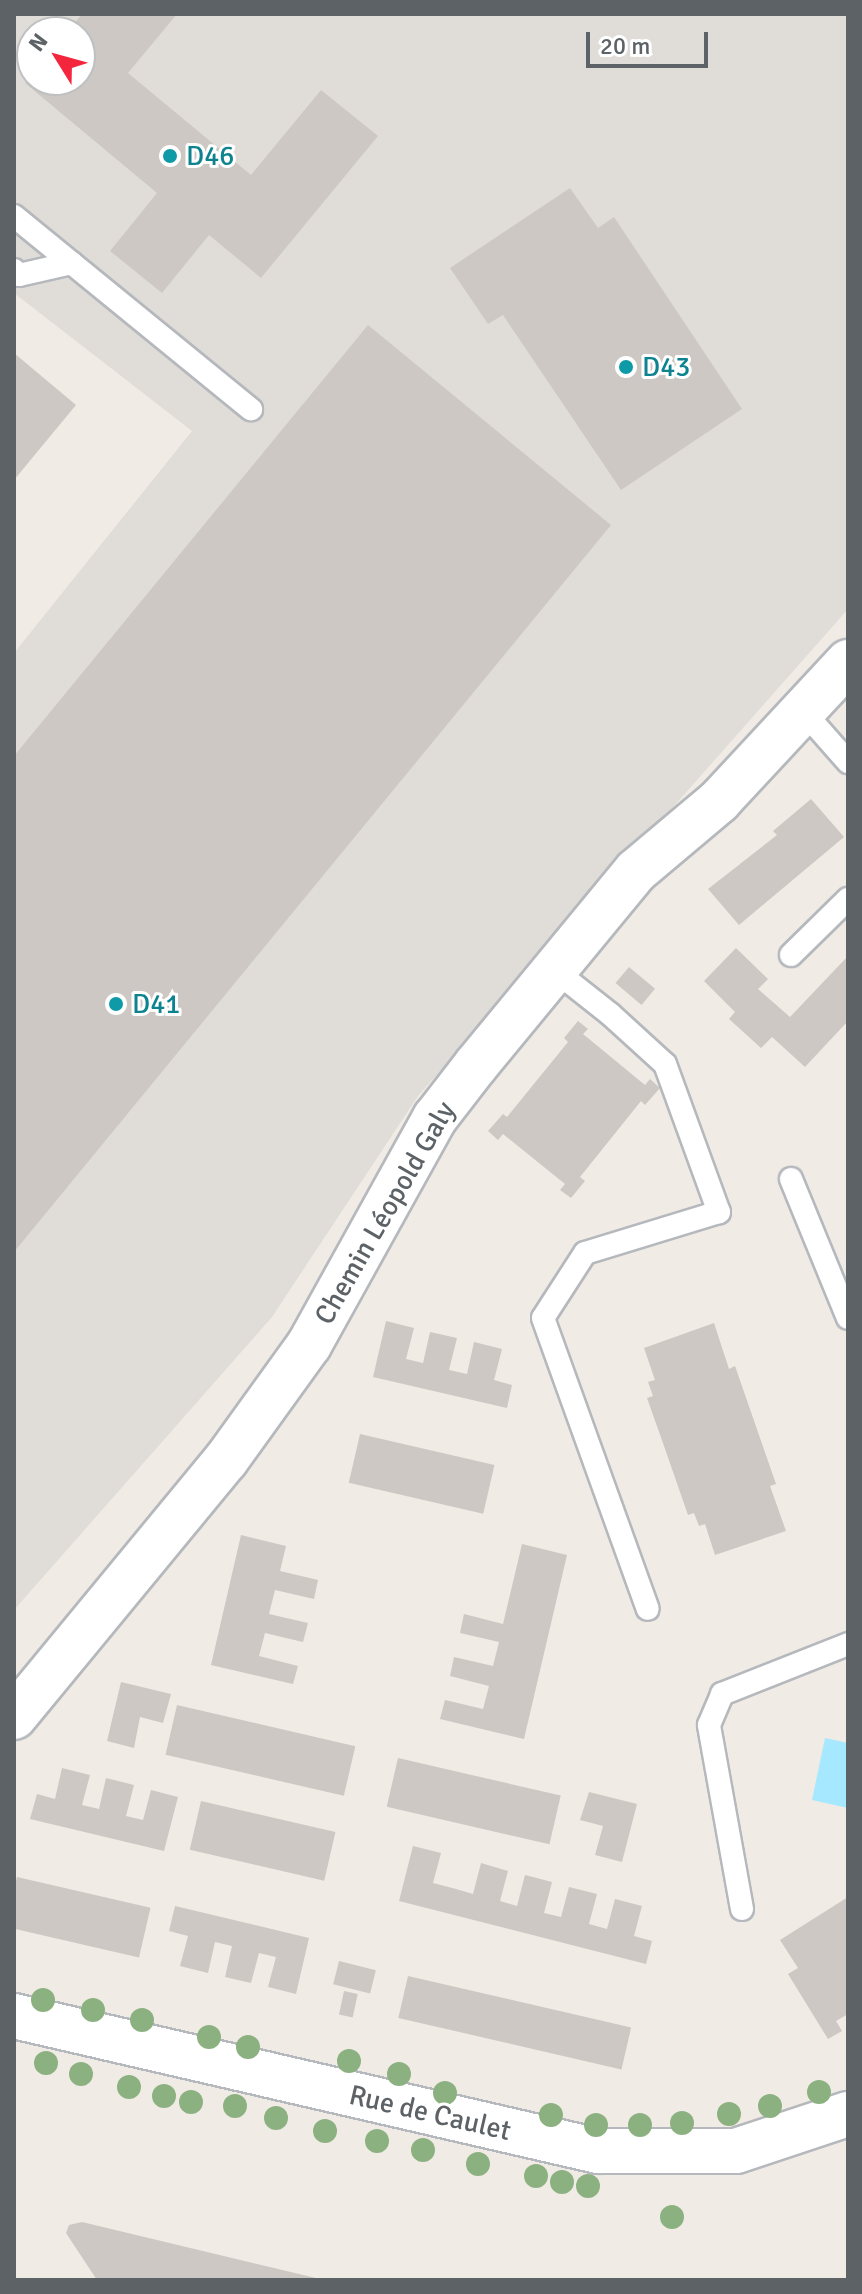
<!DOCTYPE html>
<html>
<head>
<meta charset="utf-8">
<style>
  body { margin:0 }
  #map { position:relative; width:862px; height:2294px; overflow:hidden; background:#f0ebe4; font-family:Signika,sans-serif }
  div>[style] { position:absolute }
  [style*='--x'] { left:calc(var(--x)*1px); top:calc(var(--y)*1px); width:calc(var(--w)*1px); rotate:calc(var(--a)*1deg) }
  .industrial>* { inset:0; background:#e0ddd9 }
  .water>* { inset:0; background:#a5e8ff }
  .building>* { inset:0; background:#cdc8c3; transform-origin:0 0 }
  .roads { filter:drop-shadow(2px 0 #b5b8bc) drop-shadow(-2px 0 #b5b8bc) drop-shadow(0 2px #b5b8bc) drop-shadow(0 -2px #b5b8bc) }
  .service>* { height:22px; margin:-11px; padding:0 11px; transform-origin:11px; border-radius:11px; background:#fff }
  .minor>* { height:44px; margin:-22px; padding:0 22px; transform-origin:22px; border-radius:22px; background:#fff }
  .trees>* { width:24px; height:24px; margin:-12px; border-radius:50%; background:#8cb180 }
  .dots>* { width:22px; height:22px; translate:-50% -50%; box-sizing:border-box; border:4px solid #fff; border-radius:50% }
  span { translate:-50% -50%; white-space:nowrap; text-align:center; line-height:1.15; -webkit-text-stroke:6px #fff; paint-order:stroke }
  .culture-label { font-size:28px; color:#0d838f }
  .left { translate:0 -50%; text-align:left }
  .street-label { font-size:28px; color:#5c6266 }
  .frame { position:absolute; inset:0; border:16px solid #5c6266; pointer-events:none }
  .north { position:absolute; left:16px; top:16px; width:80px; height:80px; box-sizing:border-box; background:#fff; border:2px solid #bec0c2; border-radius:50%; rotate:307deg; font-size:22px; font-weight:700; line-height:32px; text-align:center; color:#5c6266 }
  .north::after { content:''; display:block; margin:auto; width:28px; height:36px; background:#f3263d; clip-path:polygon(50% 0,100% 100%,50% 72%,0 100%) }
  .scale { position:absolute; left:586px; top:32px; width:122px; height:36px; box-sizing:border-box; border:4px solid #5c6266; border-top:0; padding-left:10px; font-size:24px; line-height:28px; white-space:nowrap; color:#5c6266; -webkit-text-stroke:6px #fff; paint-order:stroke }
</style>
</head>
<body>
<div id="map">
  <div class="industrial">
    <i style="clip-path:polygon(evenodd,14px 14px,848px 14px,848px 609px,418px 1096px,272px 1317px,14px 1610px,14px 653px,192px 431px,14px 293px,14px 14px,32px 32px,80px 32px,80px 80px,32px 80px,32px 32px)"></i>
  </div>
  <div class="water">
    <i style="clip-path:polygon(825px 1738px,848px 1743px,848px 1808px,812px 1800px)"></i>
  </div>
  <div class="building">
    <i style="clip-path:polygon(82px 14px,177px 14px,128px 73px,251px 175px,321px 90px,378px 136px,261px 278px,209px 235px,162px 293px,110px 251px,157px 193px,25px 83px,32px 74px,32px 80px,80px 80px,80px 32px,67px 32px)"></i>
    <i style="clip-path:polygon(570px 188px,598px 228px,614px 217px,742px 409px,621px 490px,503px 315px,488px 324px,450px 268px)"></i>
    <i style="clip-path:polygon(368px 325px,611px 525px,14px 1252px,14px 756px)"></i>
    <i style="clip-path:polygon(14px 353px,76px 405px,14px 480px)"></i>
    <i style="clip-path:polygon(811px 799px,844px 837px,739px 925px,708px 889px,777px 835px,773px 831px)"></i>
    <i style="clip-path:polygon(736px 948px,768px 979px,758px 989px,790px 1017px,848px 956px,848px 1021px,805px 1067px,772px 1037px,761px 1048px,729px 1019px,735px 1012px,704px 981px)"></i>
    <i style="left:629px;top:967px;width:34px;height:21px;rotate:40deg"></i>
    <i style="clip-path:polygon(578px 1021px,588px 1029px,583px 1034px,645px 1085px,650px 1079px,660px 1088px,645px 1105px,641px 1101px,580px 1177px,585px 1181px,571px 1198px,560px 1190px,565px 1184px,503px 1134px,498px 1140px,488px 1131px,503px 1114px,507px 1117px,568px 1042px,564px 1038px)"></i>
    <i style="clip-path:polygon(386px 1321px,414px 1328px,406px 1359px,423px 1363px,430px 1332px,457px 1338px,449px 1370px,467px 1374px,474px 1342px,502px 1349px,494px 1380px,512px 1385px,507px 1408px,373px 1377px)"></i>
    <i style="clip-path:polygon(714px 1323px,729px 1369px,735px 1366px,776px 1484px,770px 1486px,786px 1531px,715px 1555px,705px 1524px,699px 1526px,694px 1513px,688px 1515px,664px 1446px,647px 1398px,653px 1396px,648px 1382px,655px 1380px,644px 1348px)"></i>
    <i style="left:360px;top:1434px;width:138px;height:50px;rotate:13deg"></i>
    <i style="clip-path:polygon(241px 1535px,286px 1546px,280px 1571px,318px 1580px,314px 1599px,275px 1590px,269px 1614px,308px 1623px,303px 1642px,265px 1633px,259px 1656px,298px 1666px,293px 1684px,211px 1665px)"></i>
    <i style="clip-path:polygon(522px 1544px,567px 1555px,524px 1739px,440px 1719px,445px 1700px,483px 1709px,489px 1686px,450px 1676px,454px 1657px,493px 1666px,499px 1642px,460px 1633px,464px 1614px,503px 1624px)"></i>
    <i style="clip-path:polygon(121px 1682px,171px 1694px,163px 1723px,140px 1717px,134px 1748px,107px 1741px)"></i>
    <i style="left:177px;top:1705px;width:183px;height:51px;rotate:13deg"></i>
    <i style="left:398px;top:1758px;width:167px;height:50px;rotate:13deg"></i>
    <i style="clip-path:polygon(62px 1768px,90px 1775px,82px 1805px,99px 1809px,106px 1778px,134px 1785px,126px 1816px,143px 1820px,151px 1790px,178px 1797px,164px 1851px,30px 1819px,37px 1794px,55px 1799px)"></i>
    <i style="clip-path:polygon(589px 1792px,637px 1804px,622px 1862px,595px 1855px,603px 1826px,580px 1820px)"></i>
    <i style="left:201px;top:1801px;width:138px;height:50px;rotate:13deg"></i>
    <i style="clip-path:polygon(413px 1846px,441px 1853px,433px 1883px,456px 1889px,473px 1894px,481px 1863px,508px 1871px,500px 1901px,517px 1906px,525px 1875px,552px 1882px,544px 1913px,561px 1917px,569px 1887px,597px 1894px,589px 1924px,607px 1929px,615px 1899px,642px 1906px,634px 1936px,652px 1941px,646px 1964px,399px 1901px)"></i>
    <i style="left:17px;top:1877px;width:137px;height:51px;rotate:13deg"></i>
    <i style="clip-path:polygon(848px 1897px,848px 2014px,836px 2021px,842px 2031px,828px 2039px,788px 1974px,798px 1968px,780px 1940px)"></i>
    <i style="clip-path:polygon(175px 1906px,309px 1938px,296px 1994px,268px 1987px,276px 1957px,259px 1953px,251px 1983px,225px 1977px,232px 1946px,215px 1942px,208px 1973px,180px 1966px,188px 1936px,169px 1931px)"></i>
    <i style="left:339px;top:1961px;width:38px;height:24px;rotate:14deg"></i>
    <i style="left:408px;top:1976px;width:229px;height:43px;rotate:13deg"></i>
    <i style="left:344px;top:1991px;width:14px;height:24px;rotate:12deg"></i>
    <i style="clip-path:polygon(82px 2222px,320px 2279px,320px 2280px,97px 2280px,66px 2233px,69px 2225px)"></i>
  </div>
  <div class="roads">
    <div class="service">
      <i style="--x:14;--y:216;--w:306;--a:39.2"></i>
      <i style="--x:14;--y:270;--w:7;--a:45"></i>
      <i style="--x:19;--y:275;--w:54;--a:-12.8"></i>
      <i style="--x:803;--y:711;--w:68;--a:48.6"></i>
      <i style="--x:791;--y:955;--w:80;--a:-44.5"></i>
      <i style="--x:553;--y:969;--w:73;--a:38.3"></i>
      <i style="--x:610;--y:1014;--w:74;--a:42.3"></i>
      <i style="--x:665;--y:1064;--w:158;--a:70"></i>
      <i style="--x:719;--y:1212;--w:140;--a:163"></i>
      <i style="--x:585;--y:1253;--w:77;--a:122.9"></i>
      <i style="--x:543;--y:1318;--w:309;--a:70.2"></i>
      <i style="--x:791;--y:1179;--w:150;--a:67.7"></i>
      <i style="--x:742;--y:1909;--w:187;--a:-100.2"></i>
      <i style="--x:709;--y:1725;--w:34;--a:-67"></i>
      <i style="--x:722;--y:1694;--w:136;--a:-21.6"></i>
    </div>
    <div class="minor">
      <i style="--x:14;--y:1717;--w:333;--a:-50.5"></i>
      <i style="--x:226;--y:1460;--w:142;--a:-54.2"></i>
      <i style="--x:309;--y:1345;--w:260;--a:-61"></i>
      <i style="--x:435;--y:1118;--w:67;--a:-52.3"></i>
      <i style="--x:476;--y:1065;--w:251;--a:-50.5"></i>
      <i style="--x:636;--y:871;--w:109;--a:-40.1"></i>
      <i style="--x:719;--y:801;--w:190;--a:-47.1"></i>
      <i style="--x:14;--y:2016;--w:599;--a:13.02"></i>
      <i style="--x:598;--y:2151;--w:138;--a:0"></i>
      <i style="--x:736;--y:2151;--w:118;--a:-18.3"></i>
    </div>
  </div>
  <div class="trees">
    <i style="left:43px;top:2000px"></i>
    <i style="left:93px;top:2010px"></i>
    <i style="left:142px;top:2020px"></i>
    <i style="left:209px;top:2037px"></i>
    <i style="left:248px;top:2047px"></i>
    <i style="left:349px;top:2061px"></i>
    <i style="left:46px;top:2063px"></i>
    <i style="left:81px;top:2074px"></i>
    <i style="left:399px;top:2074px"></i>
    <i style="left:129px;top:2087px"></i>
    <i style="left:819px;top:2092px"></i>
    <i style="left:445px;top:2093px"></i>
    <i style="left:164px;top:2096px"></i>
    <i style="left:191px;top:2102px"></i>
    <i style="left:235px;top:2106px"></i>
    <i style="left:770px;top:2106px"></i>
    <i style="left:729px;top:2114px"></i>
    <i style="left:551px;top:2115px"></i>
    <i style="left:276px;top:2118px"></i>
    <i style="left:682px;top:2123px"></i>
    <i style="left:596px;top:2125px"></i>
    <i style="left:640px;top:2125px"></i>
    <i style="left:325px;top:2131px"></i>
    <i style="left:377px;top:2141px"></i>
    <i style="left:423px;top:2150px"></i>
    <i style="left:478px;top:2164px"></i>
    <i style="left:536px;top:2176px"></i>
    <i style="left:562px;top:2182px"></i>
    <i style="left:588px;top:2186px"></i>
    <i style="left:672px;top:2217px"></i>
  </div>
  <div class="dots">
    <i style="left:170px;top:156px;background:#0f9aa8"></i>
    <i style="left:626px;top:367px;background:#0f9aa8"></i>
    <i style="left:116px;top:1004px;background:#0f9aa8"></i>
  </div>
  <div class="culture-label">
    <span class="left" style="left:186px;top:156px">D46</span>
    <span class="left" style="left:642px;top:367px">D43</span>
    <span class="left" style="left:132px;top:1004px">D41</span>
  </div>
  <div class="street-label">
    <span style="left:385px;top:1213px;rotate:-60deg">Chemin Léopold Galy</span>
    <span style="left:430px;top:2113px;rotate:13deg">Rue de Caulet</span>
  </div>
  <div class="frame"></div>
  <div class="north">N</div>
  <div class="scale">20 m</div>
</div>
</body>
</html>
